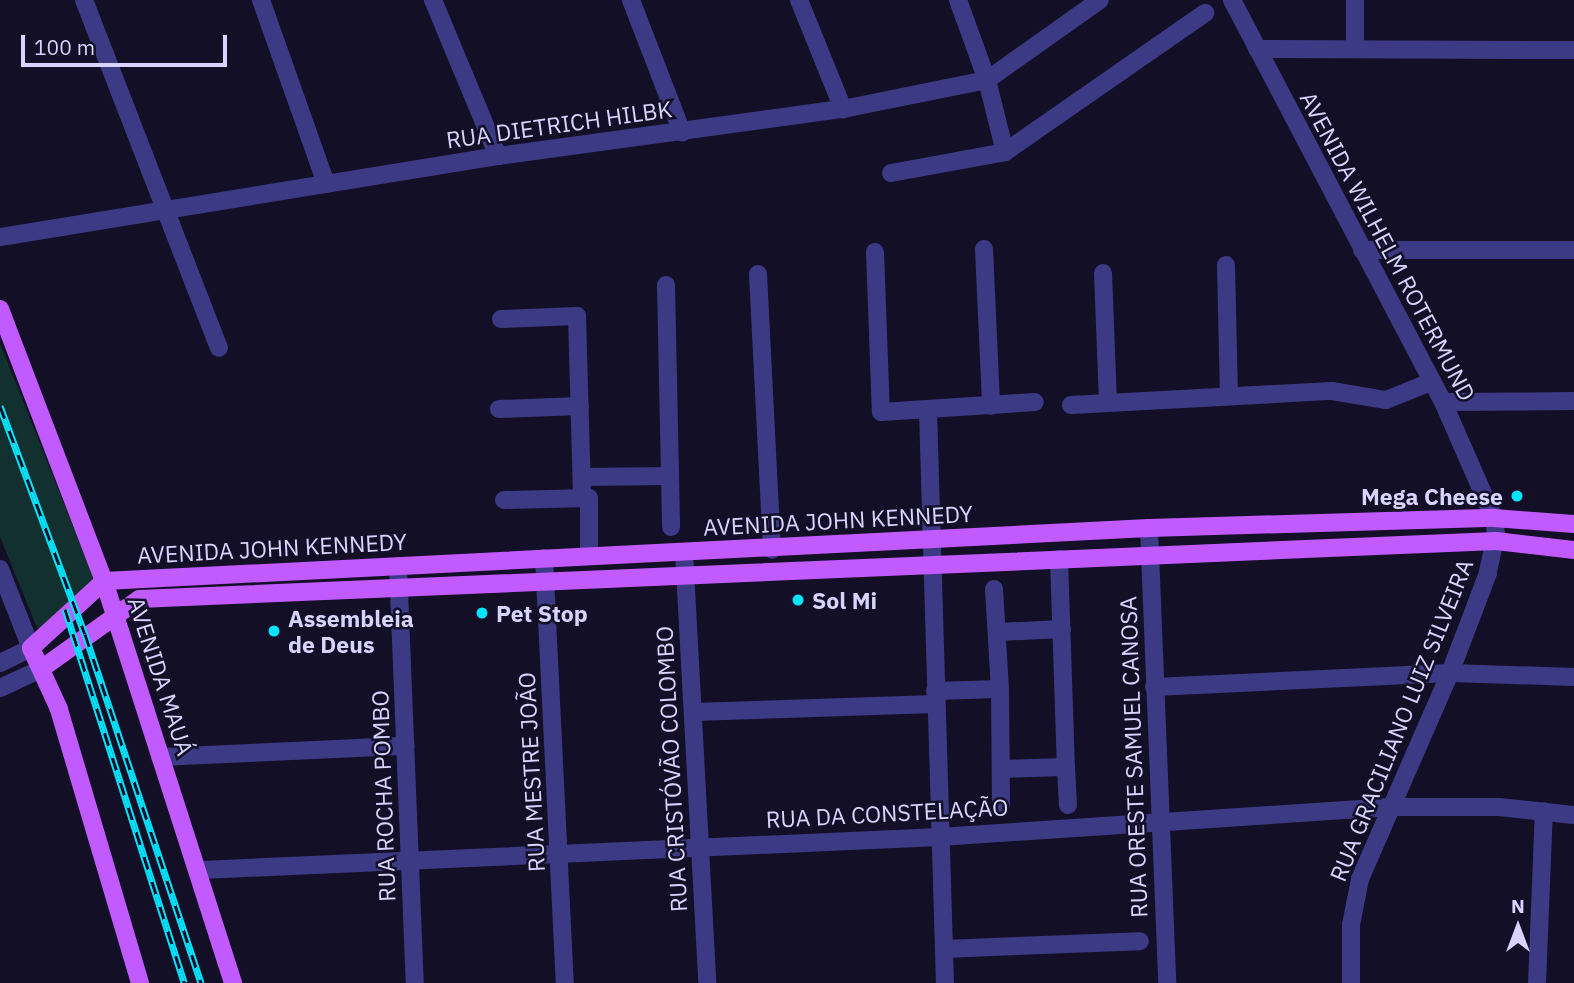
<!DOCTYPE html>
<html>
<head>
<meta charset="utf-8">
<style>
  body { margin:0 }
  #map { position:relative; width:1574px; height:983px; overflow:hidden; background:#130f26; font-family:"IBM Plex Sans",sans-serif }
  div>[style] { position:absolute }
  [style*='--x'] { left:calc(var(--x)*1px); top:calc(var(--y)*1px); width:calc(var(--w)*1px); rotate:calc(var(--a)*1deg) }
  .green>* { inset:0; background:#12302f }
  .minor>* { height:18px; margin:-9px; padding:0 9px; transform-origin:9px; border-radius:9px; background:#3d3a85 }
  .major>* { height:18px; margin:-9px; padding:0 9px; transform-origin:9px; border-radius:9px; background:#c25bff }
  .rail>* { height:7px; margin-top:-3.5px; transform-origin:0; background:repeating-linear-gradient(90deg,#130f26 0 13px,#00e5ff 0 26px); box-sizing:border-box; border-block:2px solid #00e5ff }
  .dots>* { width:19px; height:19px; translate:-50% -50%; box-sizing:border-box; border:4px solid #130f26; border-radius:50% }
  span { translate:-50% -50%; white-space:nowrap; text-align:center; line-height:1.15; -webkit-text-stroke:5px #130f26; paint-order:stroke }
  .street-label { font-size:23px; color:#d9d4ff }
  .poi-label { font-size:23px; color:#d9d4ff; font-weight:700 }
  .right { translate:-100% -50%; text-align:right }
  .left { translate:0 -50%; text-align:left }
  .north { position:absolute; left:1483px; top:892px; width:70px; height:70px; -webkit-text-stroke:5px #130f26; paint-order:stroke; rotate:0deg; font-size:19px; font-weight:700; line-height:28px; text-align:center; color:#d9d4ff }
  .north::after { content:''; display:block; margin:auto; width:24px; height:32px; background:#d9d4ff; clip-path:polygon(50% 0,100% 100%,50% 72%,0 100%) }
  .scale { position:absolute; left:21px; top:35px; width:206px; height:32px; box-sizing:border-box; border:4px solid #d9d4ff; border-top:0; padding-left:9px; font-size:21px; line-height:24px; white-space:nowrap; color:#d9d4ff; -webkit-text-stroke:5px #130f26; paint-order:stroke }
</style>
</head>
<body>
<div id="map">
  <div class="green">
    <i style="clip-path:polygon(0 343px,92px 574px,92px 584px,44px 629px,37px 628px,0 537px)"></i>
  </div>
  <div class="minor">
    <i style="--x:84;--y:0;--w:373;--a:68.8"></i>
    <i style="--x:261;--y:0;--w:195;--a:70.5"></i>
    <i style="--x:433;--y:0;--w:169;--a:67.4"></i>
    <i style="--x:631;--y:0;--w:142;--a:68.9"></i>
    <i style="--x:799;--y:0;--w:118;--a:68"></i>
    <i style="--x:958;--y:0;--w:85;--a:70.1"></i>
    <i style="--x:987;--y:80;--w:74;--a:76"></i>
    <i style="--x:1232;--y:0;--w:454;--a:62.3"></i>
    <i style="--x:1443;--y:402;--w:127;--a:66.3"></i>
    <i style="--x:1494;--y:518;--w:16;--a:83"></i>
    <i style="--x:1496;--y:534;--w:40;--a:102"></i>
    <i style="--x:1488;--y:573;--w:107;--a:110.8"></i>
    <i style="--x:1450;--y:673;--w:225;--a:113.6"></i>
    <i style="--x:1360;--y:879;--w:47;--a:101.1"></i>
    <i style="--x:1351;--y:925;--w:58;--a:90"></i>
    <i style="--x:1355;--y:0;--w:48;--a:90"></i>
    <i style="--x:1257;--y:49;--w:317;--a:0.2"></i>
    <i style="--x:891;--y:173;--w:116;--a:-10.4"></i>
    <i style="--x:1005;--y:152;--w:244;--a:-34.8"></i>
    <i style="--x:0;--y:237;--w:505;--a:-9.24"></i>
    <i style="--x:498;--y:156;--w:348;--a:-7.8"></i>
    <i style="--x:843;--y:109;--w:147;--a:-11.4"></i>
    <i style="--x:987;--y:80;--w:138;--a:-35.3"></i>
    <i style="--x:984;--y:249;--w:157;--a:87.4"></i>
    <i style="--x:1362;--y:250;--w:212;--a:0"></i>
    <i style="--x:875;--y:252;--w:160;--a:87.9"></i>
    <i style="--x:881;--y:412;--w:154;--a:-3.7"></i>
    <i style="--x:1226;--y:265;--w:129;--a:88.7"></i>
    <i style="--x:1103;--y:273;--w:129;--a:87.8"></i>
    <i style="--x:758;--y:274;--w:276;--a:87.1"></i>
    <i style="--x:666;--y:285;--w:242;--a:88.8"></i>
    <i style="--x:501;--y:319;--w:76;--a:-2.3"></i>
    <i style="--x:577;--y:316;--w:182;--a:88.4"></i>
    <i style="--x:1443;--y:402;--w:131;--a:-0.4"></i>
    <i style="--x:1071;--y:405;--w:261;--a:-3.1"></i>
    <i style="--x:1332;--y:391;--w:55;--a:9.5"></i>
    <i style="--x:1386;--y:400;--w:48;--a:-21.8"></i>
    <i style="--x:499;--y:409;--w:81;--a:-2.1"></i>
    <i style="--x:928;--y:411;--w:572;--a:88.3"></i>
    <i style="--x:582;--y:477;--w:88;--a:-0.7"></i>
    <i style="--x:504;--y:500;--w:85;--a:-1.3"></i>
    <i style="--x:589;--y:498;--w:58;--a:90"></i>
    <i style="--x:1149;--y:528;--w:455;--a:87.7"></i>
    <i style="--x:684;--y:552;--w:432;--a:86.9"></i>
    <i style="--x:544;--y:558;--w:426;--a:87.2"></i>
    <i style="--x:1059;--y:559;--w:208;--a:88.1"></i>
    <i style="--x:398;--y:566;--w:417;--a:87.7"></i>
    <i style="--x:0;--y:569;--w:85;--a:68.6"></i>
    <i style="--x:31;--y:648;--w:34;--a:154"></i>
    <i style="--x:994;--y:589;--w:100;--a:86.6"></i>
    <i style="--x:997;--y:632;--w:65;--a:-2.6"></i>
    <i style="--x:1154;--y:687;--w:296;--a:-2.7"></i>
    <i style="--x:1450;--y:673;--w:124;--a:1.8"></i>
    <i style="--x:0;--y:688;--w:45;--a:-24.9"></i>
    <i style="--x:935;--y:691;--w:65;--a:-1.8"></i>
    <i style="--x:1000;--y:689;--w:116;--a:89.5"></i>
    <i style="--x:693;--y:712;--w:242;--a:-1.9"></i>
    <i style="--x:160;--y:757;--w:246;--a:-2.6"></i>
    <i style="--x:1001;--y:769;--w:65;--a:-1.8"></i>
    <i style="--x:1066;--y:767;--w:38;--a:87"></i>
    <i style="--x:201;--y:870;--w:739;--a:-2.56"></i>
    <i style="--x:939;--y:837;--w:452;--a:-3.8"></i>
    <i style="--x:1390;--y:807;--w:109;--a:0"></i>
    <i style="--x:1499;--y:807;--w:75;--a:6.1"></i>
    <i style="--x:944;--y:949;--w:196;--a:-2.3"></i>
    <i style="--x:1537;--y:983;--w:172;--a:-87.7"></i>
  </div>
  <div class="major">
    <i style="--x:0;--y:309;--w:291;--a:69.1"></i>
    <i style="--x:104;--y:581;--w:422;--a:72.2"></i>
    <i style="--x:41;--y:669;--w:120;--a:-35.5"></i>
    <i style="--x:139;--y:599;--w:1358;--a:-2.45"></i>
    <i style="--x:1496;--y:541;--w:79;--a:6.6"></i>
    <i style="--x:140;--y:983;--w:286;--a:-106.5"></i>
    <i style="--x:59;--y:709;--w:67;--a:-114.7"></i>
    <i style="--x:31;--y:648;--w:99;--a:-42.5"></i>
    <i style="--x:104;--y:581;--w:1046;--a:-2.9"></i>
    <i style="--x:1149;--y:528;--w:345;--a:-1.7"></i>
    <i style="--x:1494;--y:518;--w:80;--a:4.3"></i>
  </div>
  <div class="rail">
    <i style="--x:0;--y:406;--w:243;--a:69.6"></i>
    <i style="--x:85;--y:634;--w:368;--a:71.6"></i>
    <i style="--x:65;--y:609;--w:392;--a:72.3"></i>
  </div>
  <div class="dots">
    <i style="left:1517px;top:496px;background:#00e5ff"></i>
    <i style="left:798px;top:600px;background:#00e5ff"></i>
    <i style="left:482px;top:613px;background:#00e5ff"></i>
    <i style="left:274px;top:631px;background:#00e5ff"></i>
  </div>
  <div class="street-label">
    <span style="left:559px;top:124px;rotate:-8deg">RUA DIETRICH HILBK</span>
    <span style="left:1388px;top:246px;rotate:62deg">AVENIDA WILHELM ROTERMUND</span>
    <span style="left:838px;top:520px;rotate:-3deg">AVENIDA JOHN KENNEDY</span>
    <span style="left:272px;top:548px;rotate:-3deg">AVENIDA JOHN KENNEDY</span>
    <span style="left:161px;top:676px;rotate:72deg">AVENIDA MAUÁ</span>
    <span style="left:1401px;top:720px;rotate:-68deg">RUA GRACILIANO LUIZ SILVEIRA</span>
    <span style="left:1133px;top:757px;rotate:-92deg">RUA ORESTE SAMUEL CANOSA</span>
    <span style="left:671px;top:769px;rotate:-93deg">RUA CRISTÓVÃO COLOMBO</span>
    <span style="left:531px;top:772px;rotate:-93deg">RUA MESTRE JOÃO</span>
    <span style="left:383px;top:796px;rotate:-92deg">RUA ROCHA POMBO</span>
    <span style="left:887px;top:813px;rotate:-3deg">RUA DA CONSTELAÇÃO</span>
  </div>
  <div class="poi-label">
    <span class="right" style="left:1503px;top:496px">Mega Cheese</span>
    <span class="left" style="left:812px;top:600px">Sol Mi</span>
    <span class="left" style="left:496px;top:613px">Pet Stop</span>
    <span class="left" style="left:288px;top:631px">Assembleia<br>de Deus</span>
  </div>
  <div class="north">N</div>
  <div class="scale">100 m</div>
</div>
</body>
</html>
